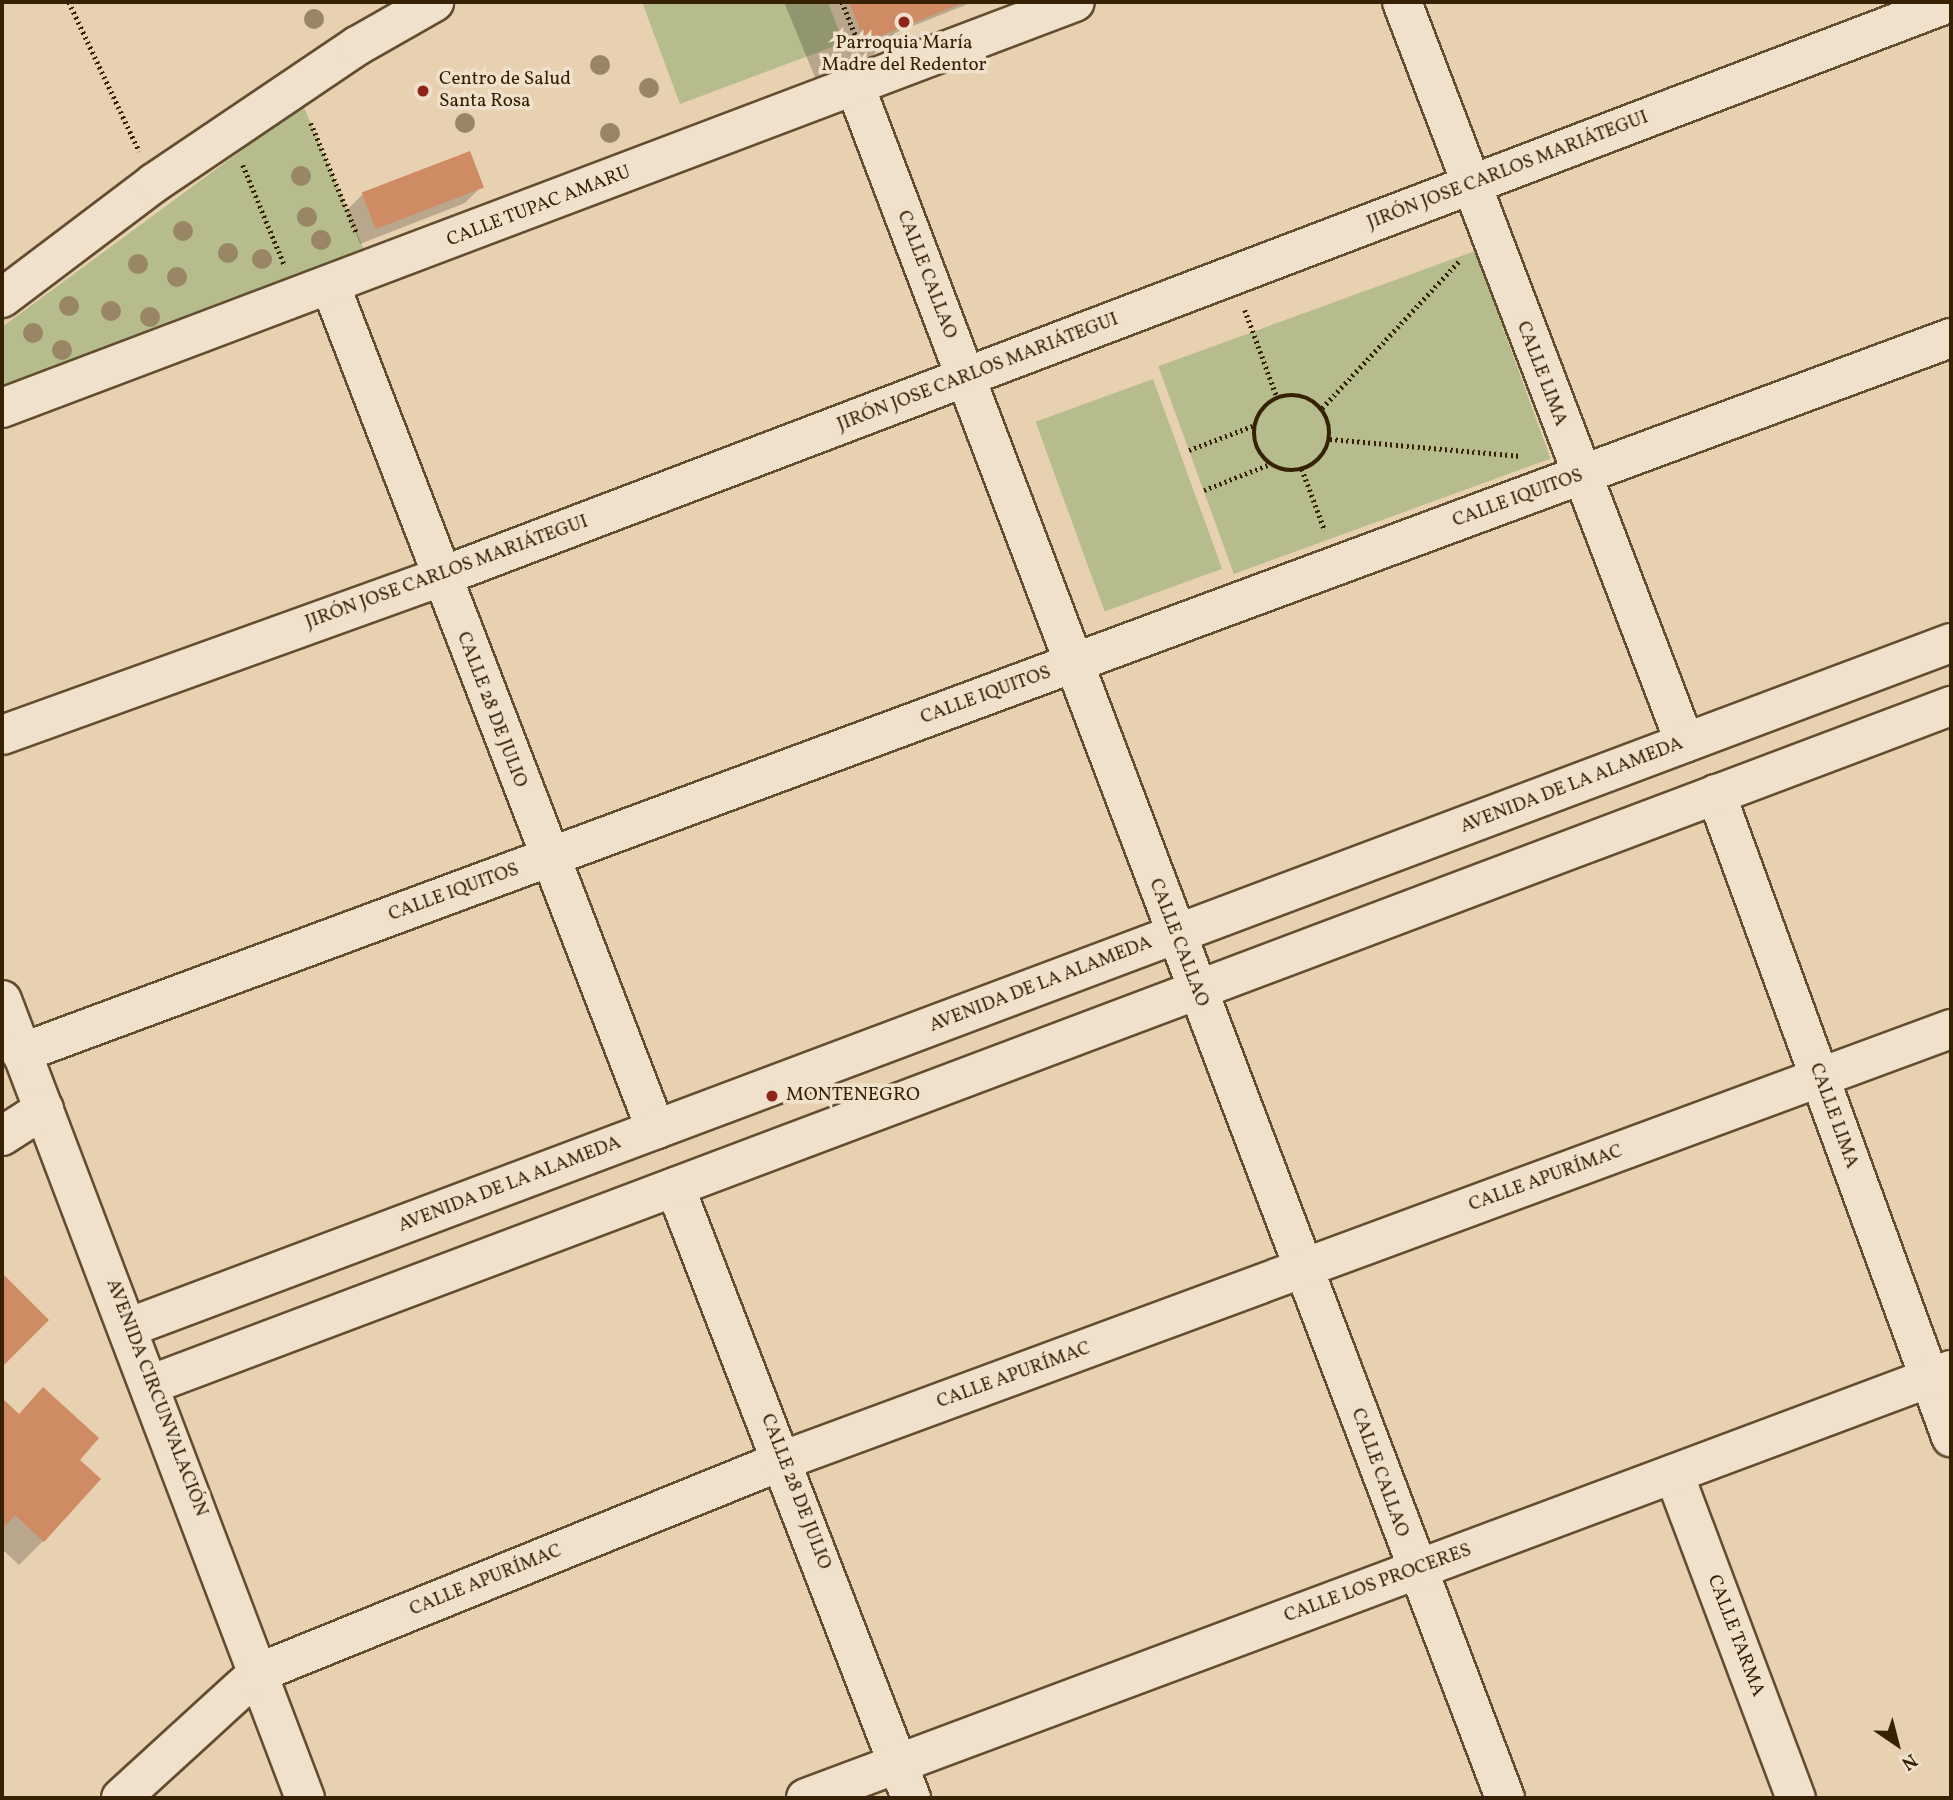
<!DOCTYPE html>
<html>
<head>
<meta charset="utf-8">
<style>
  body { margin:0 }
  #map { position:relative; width:1953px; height:1800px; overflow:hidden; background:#e7d1b0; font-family:Vollkorn,serif }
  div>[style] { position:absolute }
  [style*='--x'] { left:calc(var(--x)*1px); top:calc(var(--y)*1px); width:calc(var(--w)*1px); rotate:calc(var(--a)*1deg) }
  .green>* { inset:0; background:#b6bc8b; transform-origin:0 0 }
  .shadow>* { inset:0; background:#0003 }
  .building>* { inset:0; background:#cf8b63; transform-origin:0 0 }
  .path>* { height:4.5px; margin-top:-2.25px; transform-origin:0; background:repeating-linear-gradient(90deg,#372104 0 2px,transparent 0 5.5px) }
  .path>.ring { margin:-2.25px; padding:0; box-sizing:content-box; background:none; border:4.5px solid #372104; border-radius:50% }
  .roads { filter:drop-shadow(2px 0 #634d2f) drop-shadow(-2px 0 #634d2f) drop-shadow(0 2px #634d2f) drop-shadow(0 -2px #634d2f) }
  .minor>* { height:38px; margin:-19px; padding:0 19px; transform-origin:19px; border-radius:19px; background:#efe1cc }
  .trees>* { width:20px; height:20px; margin:-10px; border-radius:50%; background:#988664 }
  .dots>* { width:19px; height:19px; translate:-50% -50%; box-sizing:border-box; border:4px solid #efe1cc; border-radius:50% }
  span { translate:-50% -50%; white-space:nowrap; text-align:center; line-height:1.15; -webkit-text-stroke:7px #efe1cc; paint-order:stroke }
  .poi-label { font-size:19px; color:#372104 }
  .left { translate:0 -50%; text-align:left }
  .street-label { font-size:19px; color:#372104 }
  .frame { position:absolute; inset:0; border:4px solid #372104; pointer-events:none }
  .north { position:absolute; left:1862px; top:1709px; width:70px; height:70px; -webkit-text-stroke:5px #efe1cc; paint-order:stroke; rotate:145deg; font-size:19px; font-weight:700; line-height:28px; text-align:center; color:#372104 }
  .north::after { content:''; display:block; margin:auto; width:24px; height:32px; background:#372104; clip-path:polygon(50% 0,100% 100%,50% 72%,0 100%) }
</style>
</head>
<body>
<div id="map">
  <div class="green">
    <i style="clip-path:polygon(642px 2px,828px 2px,843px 43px,680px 104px)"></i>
    <i style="clip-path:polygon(303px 105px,365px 252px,2px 390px,2px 327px)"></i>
    <i style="left:1475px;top:251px;width:221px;height:337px;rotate:70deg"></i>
    <i style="left:1153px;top:379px;width:202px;height:125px;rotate:70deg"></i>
  </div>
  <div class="shadow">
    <i style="clip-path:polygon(784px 2px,973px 2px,895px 33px,856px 72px,819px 87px)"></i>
    <i style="clip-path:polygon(482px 186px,465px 203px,360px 244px,347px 210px,363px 194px)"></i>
    <i style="clip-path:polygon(2px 1401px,77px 1460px,43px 1541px,19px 1565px,2px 1549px)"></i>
  </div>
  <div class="building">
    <i style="clip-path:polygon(849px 2px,965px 2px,865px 42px)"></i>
    <i style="left:470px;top:151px;width:39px;height:116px;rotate:69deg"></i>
    <i style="clip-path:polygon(2px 1273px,49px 1320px,2px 1367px)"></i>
    <i style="clip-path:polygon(43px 1387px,99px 1438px,80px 1460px,101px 1479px,44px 1542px,15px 1515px,2px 1529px,2px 1398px,19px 1414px)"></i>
  </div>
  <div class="path">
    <i style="--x:69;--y:2;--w:165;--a:64.8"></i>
    <i style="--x:842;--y:2;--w:48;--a:67.8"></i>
    <i style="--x:311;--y:123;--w:120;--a:67.5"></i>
    <i style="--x:243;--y:165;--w:107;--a:67.5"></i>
    <i style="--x:1245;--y:310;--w:93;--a:69.8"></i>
    <i class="ring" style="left:1254px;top:395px;width:71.5px;height:71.5px"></i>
    <i style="--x:1322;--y:408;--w:202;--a:-47"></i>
    <i style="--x:1330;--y:439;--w:192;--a:5.1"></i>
    <i style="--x:1189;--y:450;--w:71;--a:-20.7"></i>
    <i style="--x:1302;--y:469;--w:66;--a:69.6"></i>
    <i style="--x:1204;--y:490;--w:71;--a:-21.5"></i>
  </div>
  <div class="roads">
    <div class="minor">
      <i style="--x:1402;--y:2;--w:793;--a:69.1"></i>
      <i style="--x:855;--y:86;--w:1831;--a:69.21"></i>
      <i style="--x:331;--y:287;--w:903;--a:68.92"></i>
      <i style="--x:2;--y:298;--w:191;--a:-37.1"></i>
      <i style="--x:154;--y:183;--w:245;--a:-34"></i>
      <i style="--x:357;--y:46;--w:89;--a:-29.7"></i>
      <i style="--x:2;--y:408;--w:1147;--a:-20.73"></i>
      <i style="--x:2;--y:735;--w:466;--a:-19.8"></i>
      <i style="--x:440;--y:577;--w:1617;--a:-20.83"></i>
      <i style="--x:1716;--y:794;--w:685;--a:69.92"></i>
      <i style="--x:2;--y:1000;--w:854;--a:69.21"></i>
      <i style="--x:21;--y:1053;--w:2058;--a:-20.33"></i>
      <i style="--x:2;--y:1136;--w:50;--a:-32.7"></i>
      <i style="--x:675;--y:1187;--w:655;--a:68.88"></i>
      <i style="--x:130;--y:1327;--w:1945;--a:-20.59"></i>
      <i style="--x:152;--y:1384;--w:1923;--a:-20.65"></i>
      <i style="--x:1674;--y:1474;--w:346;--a:69.4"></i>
      <i style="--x:121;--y:1798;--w:185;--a:-42.4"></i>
      <i style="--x:258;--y:1673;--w:567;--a:-22.05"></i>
      <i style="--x:784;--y:1460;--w:1244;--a:-20.27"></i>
      <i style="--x:806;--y:1798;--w:1222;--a:-20.5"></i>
    </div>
  </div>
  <div class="trees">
    <i style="left:314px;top:19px"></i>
    <i style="left:600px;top:65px"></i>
    <i style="left:649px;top:88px"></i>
    <i style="left:465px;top:123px"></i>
    <i style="left:610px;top:133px"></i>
    <i style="left:301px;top:176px"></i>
    <i style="left:307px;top:217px"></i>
    <i style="left:183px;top:231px"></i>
    <i style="left:321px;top:240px"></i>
    <i style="left:228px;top:253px"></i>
    <i style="left:262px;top:259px"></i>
    <i style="left:138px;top:264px"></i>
    <i style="left:177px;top:277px"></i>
    <i style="left:69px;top:306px"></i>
    <i style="left:111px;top:311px"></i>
    <i style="left:150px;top:317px"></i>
    <i style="left:33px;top:333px"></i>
    <i style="left:62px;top:350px"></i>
  </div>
  <div class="dots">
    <i style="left:904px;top:22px;background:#8f2418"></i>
    <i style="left:423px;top:91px;background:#8f2418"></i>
    <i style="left:772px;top:1096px;background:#8f2418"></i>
  </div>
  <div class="poi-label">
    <span style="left:904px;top:55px">Parroquia María<br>Madre del Redentor</span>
    <span class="left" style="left:439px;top:91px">Centro de Salud<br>Santa Rosa</span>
    <span class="left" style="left:786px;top:1096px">MONTENEGRO</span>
  </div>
  <div class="street-label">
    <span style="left:1508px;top:171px;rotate:-21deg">JIRÓN JOSE CARLOS MARIÁTEGUI</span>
    <span style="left:539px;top:207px;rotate:-21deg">CALLE TUPAC AMARU</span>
    <span style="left:926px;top:275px;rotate:69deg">CALLE CALLAO</span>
    <span style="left:978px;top:373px;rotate:-21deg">JIRÓN JOSE CARLOS MARIÁTEGUI</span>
    <span style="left:1541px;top:374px;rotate:69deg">CALLE LIMA</span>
    <span style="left:1518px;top:499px;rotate:-20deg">CALLE IQUITOS</span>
    <span style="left:447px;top:573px;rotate:-20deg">JIRÓN JOSE CARLOS MARIÁTEGUI</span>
    <span style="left:986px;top:696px;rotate:-20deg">CALLE IQUITOS</span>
    <span style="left:491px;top:710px;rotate:69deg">CALLE 28 DE JULIO</span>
    <span style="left:1572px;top:786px;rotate:-21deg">AVENIDA DE LA ALAMEDA</span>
    <span style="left:454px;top:893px;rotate:-20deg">CALLE IQUITOS</span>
    <span style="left:1178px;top:943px;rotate:69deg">CALLE CALLAO</span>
    <span style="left:1041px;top:985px;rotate:-21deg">AVENIDA DE LA ALAMEDA</span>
    <span style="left:1833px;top:1116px;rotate:70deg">CALLE LIMA</span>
    <span style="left:1546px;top:1179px;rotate:-20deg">CALLE APURÍMAC</span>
    <span style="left:510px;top:1185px;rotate:-21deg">AVENIDA DE LA ALAMEDA</span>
    <span style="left:1014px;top:1376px;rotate:-20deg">CALLE APURÍMAC</span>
    <span style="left:156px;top:1398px;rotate:69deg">AVENIDA CIRCUNVALACIÓN</span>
    <span style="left:1379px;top:1473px;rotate:70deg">CALLE CALLAO</span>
    <span style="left:795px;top:1492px;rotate:69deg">CALLE 28 DE JULIO</span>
    <span style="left:486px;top:1581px;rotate:-22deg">CALLE APURÍMAC</span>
    <span style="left:1378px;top:1584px;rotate:-20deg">CALLE LOS PROCERES</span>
    <span style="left:1735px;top:1636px;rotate:69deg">CALLE TARMA</span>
  </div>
  <div class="frame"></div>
  <div class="north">N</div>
</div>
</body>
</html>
